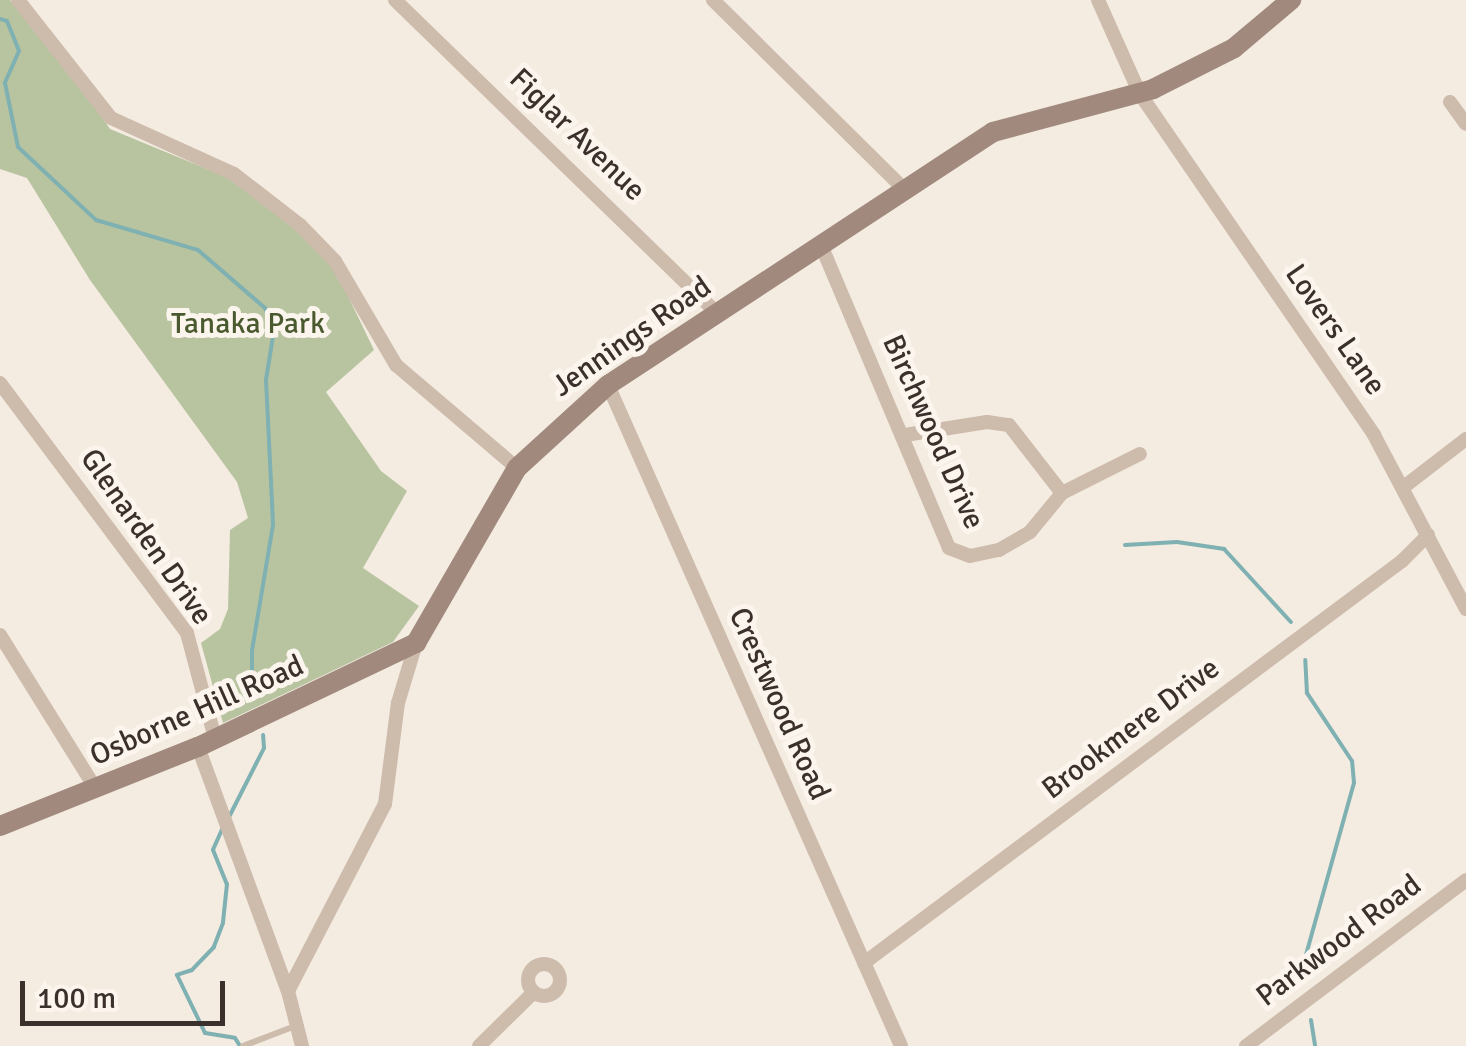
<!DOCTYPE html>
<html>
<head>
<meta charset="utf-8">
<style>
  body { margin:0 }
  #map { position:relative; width:1466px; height:1046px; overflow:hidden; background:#f4ebe1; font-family:Signika,sans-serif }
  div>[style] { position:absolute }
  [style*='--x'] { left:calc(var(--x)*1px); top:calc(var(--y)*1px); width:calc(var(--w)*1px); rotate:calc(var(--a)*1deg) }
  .green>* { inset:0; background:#b8c4a0 }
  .stream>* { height:4px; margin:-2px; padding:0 2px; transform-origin:2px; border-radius:2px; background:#7fb0b2 }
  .lane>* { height:6px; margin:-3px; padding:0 3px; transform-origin:3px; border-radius:3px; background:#cdbbac }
  .street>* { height:14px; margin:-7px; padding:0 7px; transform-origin:7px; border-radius:7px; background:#cdbbac }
  .street>.ring { margin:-7px; padding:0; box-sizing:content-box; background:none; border:14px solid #cdbbac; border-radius:50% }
  .secondary>* { height:20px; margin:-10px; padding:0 10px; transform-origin:10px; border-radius:10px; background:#a18a7d }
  span { translate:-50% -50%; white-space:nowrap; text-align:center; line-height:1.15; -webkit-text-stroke:10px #fbf5ee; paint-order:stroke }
  .street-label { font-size:30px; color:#3b302b }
  .park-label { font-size:30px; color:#4a5a2e }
  .scale { position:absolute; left:20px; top:981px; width:205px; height:45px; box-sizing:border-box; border:5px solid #3b302b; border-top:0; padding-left:12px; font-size:30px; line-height:35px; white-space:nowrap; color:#3b302b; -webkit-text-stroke:8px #fbf5ee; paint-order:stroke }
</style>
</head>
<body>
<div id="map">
  <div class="green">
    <i style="clip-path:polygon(0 0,10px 0,64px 62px,110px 129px,236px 181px,295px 229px,334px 267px,374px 350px,326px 392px,381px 471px,407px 491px,363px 568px,419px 606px,393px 642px,223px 723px,201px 643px,220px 629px,228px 609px,230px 530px,248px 518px,237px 482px,90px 280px,27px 178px,0 169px)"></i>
  </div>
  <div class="stream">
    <i style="--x:0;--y:19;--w:7;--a:16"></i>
    <i style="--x:7;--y:21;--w:32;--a:68"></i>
    <i style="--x:19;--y:51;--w:35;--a:114"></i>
    <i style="--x:5;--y:83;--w:65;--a:78.5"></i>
    <i style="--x:18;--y:147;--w:107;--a:43.1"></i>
    <i style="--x:96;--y:220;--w:106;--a:16.4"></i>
    <i style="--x:198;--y:250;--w:89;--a:40.9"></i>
    <i style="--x:265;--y:308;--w:24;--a:68"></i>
    <i style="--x:274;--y:330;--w:51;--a:99.1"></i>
    <i style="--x:266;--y:380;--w:145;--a:87.2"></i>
    <i style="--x:273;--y:525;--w:127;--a:99.5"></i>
    <i style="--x:252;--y:650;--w:50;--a:90"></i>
    <i style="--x:1125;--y:545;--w:52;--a:-3.3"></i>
    <i style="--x:1177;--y:542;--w:48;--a:8.5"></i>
    <i style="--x:1224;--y:549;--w:99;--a:47.5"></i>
    <i style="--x:229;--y:817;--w:77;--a:-63.1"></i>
    <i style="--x:264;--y:748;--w:13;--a:-94"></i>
    <i style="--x:224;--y:825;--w:27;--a:114"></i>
    <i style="--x:213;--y:850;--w:37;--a:68"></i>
    <i style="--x:227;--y:884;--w:39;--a:96"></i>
    <i style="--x:223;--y:923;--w:26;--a:111"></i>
    <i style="--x:214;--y:947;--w:32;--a:134"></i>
    <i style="--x:192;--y:970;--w:16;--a:162"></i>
    <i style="--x:177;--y:975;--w:64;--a:64.2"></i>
    <i style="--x:205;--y:1033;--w:30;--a:9"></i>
    <i style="--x:235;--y:1038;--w:9;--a:58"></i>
    <i style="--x:1297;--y:987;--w:212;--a:-74.4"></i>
    <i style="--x:1354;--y:783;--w:22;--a:-95"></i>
    <i style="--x:1352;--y:761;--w:82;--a:-123.5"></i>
    <i style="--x:1307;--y:693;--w:33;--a:-93"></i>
    <i style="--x:1311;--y:1020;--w:26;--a:81"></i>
  </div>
  <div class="lane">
    <i style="--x:243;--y:1046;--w:56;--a:-21"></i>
  </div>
  <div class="street">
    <i style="--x:18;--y:0;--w:150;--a:51.8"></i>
    <i style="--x:111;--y:118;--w:135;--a:24.5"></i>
    <i style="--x:234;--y:174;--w:83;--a:37.7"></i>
    <i style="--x:300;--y:225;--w:50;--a:45.8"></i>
    <i style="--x:335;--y:261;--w:121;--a:59.6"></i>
    <i style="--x:396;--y:365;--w:159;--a:40.4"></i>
    <i style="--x:395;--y:0;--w:450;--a:44.2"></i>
    <i style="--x:713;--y:0;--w:269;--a:44.7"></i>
    <i style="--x:1098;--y:0;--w:103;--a:65.9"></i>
    <i style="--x:1140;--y:94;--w:414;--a:55.5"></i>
    <i style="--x:1374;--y:435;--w:197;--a:62.1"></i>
    <i style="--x:1450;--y:102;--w:27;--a:54"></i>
    <i style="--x:821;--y:245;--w:329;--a:67.1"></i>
    <i style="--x:949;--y:548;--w:22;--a:21"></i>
    <i style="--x:970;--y:556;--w:30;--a:-12"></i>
    <i style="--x:999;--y:550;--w:36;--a:-30"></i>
    <i style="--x:1030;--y:532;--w:50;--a:-50.6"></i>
    <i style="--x:1062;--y:493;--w:87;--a:-26.6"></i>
    <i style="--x:0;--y:383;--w:312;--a:53.2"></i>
    <i style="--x:187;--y:633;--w:109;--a:75.1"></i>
    <i style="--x:608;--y:385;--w:723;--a:66.09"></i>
    <i style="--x:905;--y:435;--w:83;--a:-9"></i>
    <i style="--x:987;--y:422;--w:22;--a:8"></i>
    <i style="--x:1009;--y:425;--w:86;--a:52.1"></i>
    <i style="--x:1405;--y:486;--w:77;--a:-37.6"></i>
    <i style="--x:0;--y:635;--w:181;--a:58.1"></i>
    <i style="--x:198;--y:747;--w:260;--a:69.8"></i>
    <i style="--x:864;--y:963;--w:672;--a:-36.77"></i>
    <i style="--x:1402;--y:561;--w:37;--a:-45"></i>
    <i class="ring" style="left:528px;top:964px;width:18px;height:18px"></i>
    <i style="--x:302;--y:1046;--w:57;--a:-104.3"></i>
    <i style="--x:288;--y:991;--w:211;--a:-62.6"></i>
    <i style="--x:385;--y:804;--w:102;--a:-82.7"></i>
    <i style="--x:398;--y:703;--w:63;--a:-73.3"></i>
    <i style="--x:479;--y:1046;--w:77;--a:-44.5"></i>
    <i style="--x:1246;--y:1046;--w:276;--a:-37"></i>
  </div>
  <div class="secondary">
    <i style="--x:0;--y:826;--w:213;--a:-21.8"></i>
    <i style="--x:198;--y:747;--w:242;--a:-25.5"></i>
    <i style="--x:416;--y:643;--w:202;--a:-60"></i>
    <i style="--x:517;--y:468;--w:123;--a:-42.4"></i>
    <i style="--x:608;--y:385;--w:461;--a:-33.3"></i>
    <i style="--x:993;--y:132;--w:166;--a:-15"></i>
    <i style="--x:1153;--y:89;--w:91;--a:-26.8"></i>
    <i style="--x:1234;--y:48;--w:75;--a:-40.1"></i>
  </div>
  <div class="street-label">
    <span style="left:577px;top:135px;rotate:44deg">Figlar Avenue</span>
    <span style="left:1335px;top:330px;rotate:55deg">Lovers Lane</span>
    <span style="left:632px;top:337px;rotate:-35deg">Jennings Road</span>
    <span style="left:933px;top:432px;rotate:66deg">Birchwood Drive</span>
    <span style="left:146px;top:537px;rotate:55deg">Glenarden Drive</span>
    <span style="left:779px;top:704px;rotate:66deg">Crestwood Road</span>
    <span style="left:197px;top:711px;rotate:-24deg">Osborne Hill Road</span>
    <span style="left:1131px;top:729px;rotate:-37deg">Brookmere Drive</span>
    <span style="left:1339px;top:941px;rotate:-37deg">Parkwood Road</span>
  </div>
  <div class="park-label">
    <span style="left:248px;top:324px">Tanaka Park</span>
  </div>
  <div class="scale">100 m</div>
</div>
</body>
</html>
